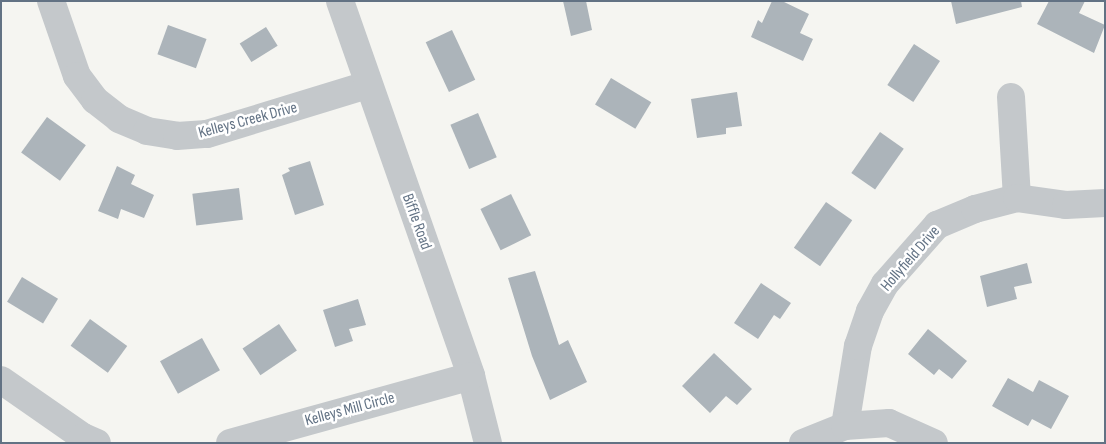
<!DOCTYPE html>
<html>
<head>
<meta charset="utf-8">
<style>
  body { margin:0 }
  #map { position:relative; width:1106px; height:444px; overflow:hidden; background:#f5f5f1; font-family:"Sofia Sans Condensed",sans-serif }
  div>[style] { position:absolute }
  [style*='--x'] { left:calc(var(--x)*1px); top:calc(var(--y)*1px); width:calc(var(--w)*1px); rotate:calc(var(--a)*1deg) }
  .building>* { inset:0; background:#acb4ba; transform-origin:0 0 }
  .minor>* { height:28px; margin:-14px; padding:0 14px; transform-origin:14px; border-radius:14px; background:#c4c8cb }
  span { translate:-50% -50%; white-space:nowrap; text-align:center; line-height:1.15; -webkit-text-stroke:5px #fff; paint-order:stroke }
  .street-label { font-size:16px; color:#627284 }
  .frame { position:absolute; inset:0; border:2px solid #627284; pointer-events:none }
</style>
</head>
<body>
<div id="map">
  <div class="building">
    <i style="clip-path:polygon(563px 1px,586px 1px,592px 30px,571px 36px)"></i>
    <i style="clip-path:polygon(772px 1px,782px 1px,809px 14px,800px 33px,813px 39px,803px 61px,751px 37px,758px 20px,762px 23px)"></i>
    <i style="clip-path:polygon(951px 1px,1021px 1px,1022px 7px,956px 24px)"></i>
    <i style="clip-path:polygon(1049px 1px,1085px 1px,1079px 13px,1105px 25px,1094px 53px,1037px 24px)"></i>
    <i style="left:168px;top:25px;width:41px;height:31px;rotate:20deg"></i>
    <i style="left:266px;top:27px;width:22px;height:31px;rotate:58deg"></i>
    <i style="left:452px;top:30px;width:55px;height:29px;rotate:65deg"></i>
    <i style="left:914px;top:44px;width:31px;height:49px;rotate:33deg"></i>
    <i style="left:611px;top:78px;width:47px;height:31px;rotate:31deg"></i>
    <i style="clip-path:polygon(737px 92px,742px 126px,726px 128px,726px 134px,697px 138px,691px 99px)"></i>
    <i style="left:478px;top:113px;width:48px;height:30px;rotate:67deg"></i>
    <i style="left:47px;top:117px;width:48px;height:44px;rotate:36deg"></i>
    <i style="left:880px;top:132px;width:29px;height:50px;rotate:35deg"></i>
    <i style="clip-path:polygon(310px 161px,324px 205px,295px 215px,282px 175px,290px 171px,288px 168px)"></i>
    <i style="clip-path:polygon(117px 166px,135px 175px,131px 184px,154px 195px,144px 218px,121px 209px,118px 219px,98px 211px)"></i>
    <i style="left:239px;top:188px;width:32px;height:47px;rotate:83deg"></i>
    <i style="left:511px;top:194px;width:46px;height:34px;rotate:64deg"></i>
    <i style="left:826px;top:202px;width:32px;height:56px;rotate:35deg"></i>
    <i style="clip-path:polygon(1027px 263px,1032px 283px,1014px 287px,1017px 299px,987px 307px,980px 276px)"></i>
    <i style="clip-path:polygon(535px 271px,559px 345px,568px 340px,587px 382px,550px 400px,532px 356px,508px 278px)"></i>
    <i style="left:22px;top:277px;width:42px;height:29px;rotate:31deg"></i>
    <i style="clip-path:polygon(761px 283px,791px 303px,780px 319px,774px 315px,758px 339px,734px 323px)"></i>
    <i style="clip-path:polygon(358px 299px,366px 325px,349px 329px,353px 341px,335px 347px,323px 310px)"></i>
    <i style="left:90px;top:319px;width:46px;height:33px;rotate:36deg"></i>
    <i style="left:279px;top:324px;width:32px;height:44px;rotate:56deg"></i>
    <i style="clip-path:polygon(928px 329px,967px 361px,952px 379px,939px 369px,934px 375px,908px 354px)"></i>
    <i style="left:202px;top:338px;width:37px;height:48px;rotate:61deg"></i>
    <i style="clip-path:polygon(714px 353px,752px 389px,737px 405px,726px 396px,710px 413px,682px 386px)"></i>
    <i style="clip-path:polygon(1008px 378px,1033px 392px,1039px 380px,1069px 396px,1051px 429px,1032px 419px,1028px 426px,992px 406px)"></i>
  </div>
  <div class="minor">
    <i style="--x:51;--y:1;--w:79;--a:70.9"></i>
    <i style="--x:77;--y:76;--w:30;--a:53"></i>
    <i style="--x:95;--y:100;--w:31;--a:38"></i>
    <i style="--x:119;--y:119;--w:30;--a:23"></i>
    <i style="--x:147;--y:131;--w:30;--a:9"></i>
    <i style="--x:177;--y:136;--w:30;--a:-4"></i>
    <i style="--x:207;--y:134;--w:167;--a:-17"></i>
    <i style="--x:340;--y:1;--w:397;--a:70.7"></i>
    <i style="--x:471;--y:376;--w:69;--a:75.8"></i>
    <i style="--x:1011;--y:97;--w:101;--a:86.6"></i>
    <i style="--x:1;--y:380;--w:100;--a:34.8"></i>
    <i style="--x:83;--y:437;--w:15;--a:23"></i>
    <i style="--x:845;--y:426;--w:81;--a:-80.8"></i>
    <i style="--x:858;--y:346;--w:37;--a:-71"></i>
    <i style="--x:870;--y:311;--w:31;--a:-61"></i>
    <i style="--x:885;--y:284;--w:79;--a:-48.6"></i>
    <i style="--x:937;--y:225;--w:41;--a:-22.8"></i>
    <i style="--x:975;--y:209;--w:43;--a:-14.7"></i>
    <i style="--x:1017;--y:198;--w:49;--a:8.1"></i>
    <i style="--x:1066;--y:205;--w:39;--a:-3"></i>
    <i style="--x:230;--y:443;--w:250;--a:-15.5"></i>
    <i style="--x:803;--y:443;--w:45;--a:-22"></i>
    <i style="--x:845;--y:426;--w:44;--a:-3.9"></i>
    <i style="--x:889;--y:423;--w:49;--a:24"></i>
  </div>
  <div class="street-label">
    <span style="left:248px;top:121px;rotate:-15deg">Kelleys Creek Drive</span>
    <span style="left:416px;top:222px;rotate:70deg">Biffle Road</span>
    <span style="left:911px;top:259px;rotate:-49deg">Hollyfield Drive</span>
    <span style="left:350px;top:410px;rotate:-15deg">Kelleys Mill Circle</span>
  </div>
  <div class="frame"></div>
</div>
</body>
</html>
